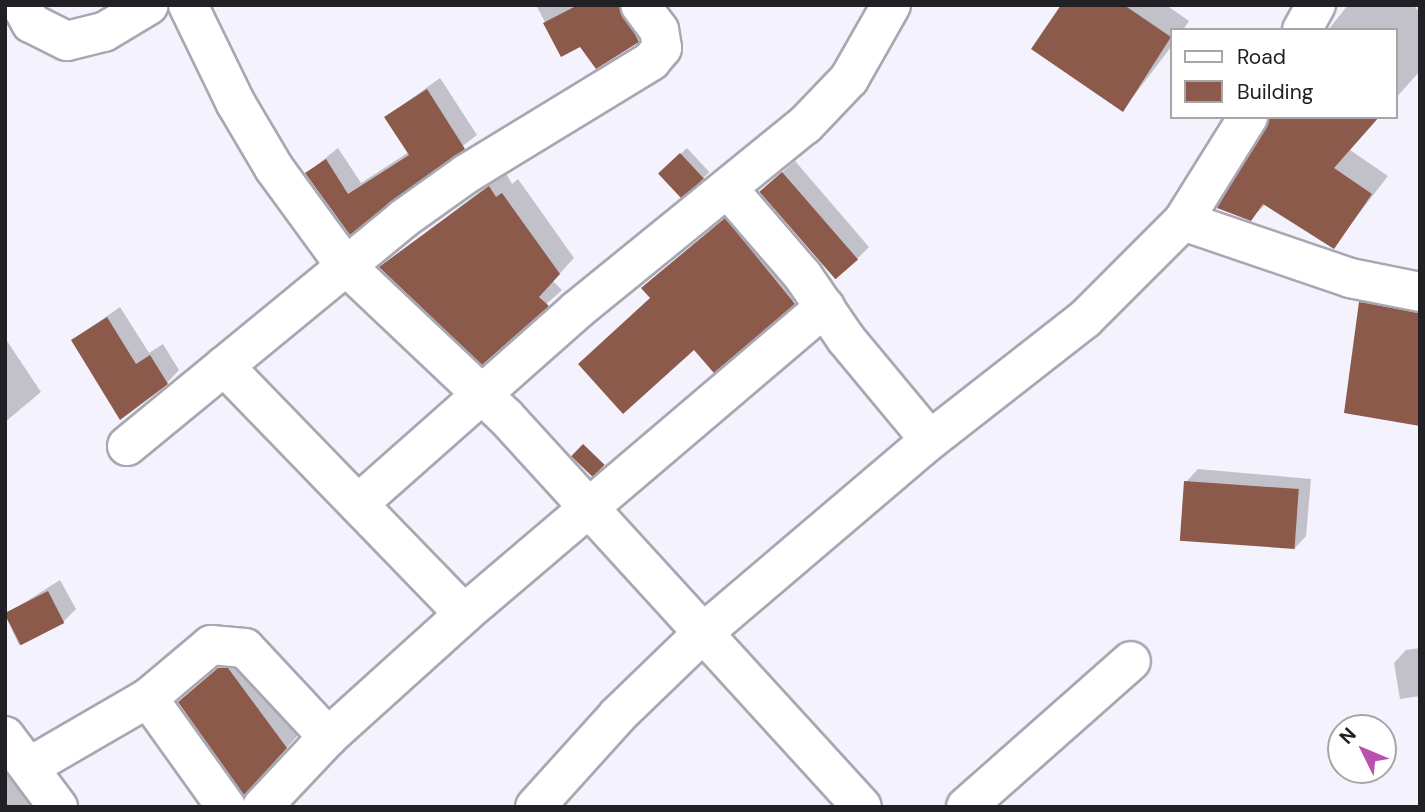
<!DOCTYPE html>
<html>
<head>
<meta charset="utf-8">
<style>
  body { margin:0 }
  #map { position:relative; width:1425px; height:812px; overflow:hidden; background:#f3f2fd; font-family:"DM Sans",sans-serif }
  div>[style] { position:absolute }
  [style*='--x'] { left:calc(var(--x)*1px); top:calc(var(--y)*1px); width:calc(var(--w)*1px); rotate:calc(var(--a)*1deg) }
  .shadow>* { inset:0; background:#0003; transform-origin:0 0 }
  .building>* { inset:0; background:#8c5a4b; transform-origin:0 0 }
  .roads { filter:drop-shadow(2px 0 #a8a7b2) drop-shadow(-2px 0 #a8a7b2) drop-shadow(0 2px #a8a7b2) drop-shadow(0 -2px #a8a7b2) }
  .minor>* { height:38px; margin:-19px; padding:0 19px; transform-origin:19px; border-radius:19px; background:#fff }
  span { translate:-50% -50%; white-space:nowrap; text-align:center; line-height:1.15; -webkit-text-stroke:7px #fff; paint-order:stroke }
  .frame { position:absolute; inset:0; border:7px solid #212125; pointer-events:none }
  .legend { position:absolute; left:1170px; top:28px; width:228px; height:91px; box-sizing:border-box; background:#fff; border:2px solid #a6a6a8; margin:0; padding:9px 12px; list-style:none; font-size:21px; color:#212125 }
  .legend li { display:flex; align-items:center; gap:14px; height:35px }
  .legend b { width:35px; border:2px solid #a6a6a8 }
  .north { position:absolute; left:1327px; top:714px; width:70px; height:70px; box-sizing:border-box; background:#fff; border:2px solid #a6a6a8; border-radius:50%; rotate:313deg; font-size:19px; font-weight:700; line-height:28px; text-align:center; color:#212125 }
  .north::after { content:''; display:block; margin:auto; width:24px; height:32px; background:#b950b2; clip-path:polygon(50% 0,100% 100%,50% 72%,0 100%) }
</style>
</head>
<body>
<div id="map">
  <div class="shadow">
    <i style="clip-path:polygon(536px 5px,642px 5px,654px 24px,638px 40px,580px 44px,562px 54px)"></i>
    <i style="clip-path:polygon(1063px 5px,1166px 5px,1189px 21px,1183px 30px,1171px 30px,1171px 47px,1123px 110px)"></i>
    <i style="clip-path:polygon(1348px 5px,1413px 5px,1420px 12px,1420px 71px,1395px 99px,1395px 30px,1328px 30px)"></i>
    <i style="clip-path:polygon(440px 78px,477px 135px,350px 232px,307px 173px,338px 148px,361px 183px,409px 152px,386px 117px)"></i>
    <i style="clip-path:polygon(1276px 117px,1379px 117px,1350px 150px,1388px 176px,1333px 247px,1266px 204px,1250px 219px)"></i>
    <i style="left:687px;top:148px;width:33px;height:37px;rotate:47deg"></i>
    <i style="clip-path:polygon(795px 161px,869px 247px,857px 259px,761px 191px)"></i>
    <i style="clip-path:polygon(505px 172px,512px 184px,518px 179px,574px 258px,553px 281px,562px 290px,482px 362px,382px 267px)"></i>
    <i style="left:738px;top:208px;width:107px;height:124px;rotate:50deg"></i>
    <i style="clip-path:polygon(1376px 288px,1420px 297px,1420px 424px,1361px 303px)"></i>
    <i style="clip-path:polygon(120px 307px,149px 353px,163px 344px,179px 370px,167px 383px,73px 340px)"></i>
    <i style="clip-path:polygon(5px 338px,41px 392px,5px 422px)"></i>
    <i style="clip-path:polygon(1198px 469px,1311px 479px,1306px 536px,1294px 549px,1186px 482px)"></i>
    <i style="clip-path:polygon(60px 580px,76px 609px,63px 622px,19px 645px,5px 615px)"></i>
    <i style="clip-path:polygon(1420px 648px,1420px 696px,1400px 699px,1394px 663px,1406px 650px)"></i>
    <i style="clip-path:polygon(237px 651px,303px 730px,261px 776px,180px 702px)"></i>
    <i style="clip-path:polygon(25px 759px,64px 807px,5px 807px,5px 776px)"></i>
  </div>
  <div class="building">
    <i style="clip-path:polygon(578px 5px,619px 5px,639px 42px,596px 69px,580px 47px,561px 57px,543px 23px)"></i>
    <i style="clip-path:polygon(1061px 5px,1124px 5px,1171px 37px,1123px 112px,1031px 49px)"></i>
    <i style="clip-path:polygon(427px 89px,465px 149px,350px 235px,305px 173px,326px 159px,348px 194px,409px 155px,384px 117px)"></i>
    <i style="clip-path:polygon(1270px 117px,1379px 117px,1334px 168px,1372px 194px,1334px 249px,1263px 204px,1251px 221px,1217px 208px)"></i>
    <i style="left:680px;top:153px;width:35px;height:30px;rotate:47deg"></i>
    <i style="left:782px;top:172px;width:116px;height:30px;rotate:49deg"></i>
    <i style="clip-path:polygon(489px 186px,496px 197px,502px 193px,560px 274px,539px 297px,549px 306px,482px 365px,379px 267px)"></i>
    <i style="clip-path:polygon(725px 218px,795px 304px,714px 373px,694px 350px,623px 414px,578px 364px,650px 298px,641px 288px)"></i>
    <i style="clip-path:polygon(1359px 302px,1420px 313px,1420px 426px,1344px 413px)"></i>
    <i style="clip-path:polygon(107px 317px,136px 364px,150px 355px,168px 384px,120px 420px,71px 340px)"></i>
    <i style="left:583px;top:444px;width:30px;height:17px;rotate:44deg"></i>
    <i style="left:1184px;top:481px;width:115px;height:60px;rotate:4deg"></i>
    <i style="left:48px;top:591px;width:36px;height:49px;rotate:63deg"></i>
    <i style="clip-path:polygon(218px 668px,228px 668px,287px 748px,244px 795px,178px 702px)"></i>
  </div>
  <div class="roads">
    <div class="minor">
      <i style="--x:21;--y:5;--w:21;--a:61"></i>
      <i style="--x:31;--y:23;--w:40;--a:26.6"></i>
      <i style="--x:67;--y:41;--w:38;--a:-14"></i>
      <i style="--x:104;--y:32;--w:52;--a:-31"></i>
      <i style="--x:188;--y:5;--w:108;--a:64.1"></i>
      <i style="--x:235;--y:102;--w:77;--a:59.4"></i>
      <i style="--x:274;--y:168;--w:119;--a:53.9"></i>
      <i style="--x:344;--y:264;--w:221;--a:43.4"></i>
      <i style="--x:505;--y:416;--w:529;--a:47.6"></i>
      <i style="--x:1302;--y:30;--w:29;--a:-61"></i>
      <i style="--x:728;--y:189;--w:115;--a:49.2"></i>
      <i style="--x:803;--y:276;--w:76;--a:55.7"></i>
      <i style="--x:846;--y:339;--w:131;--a:50.3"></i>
      <i style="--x:1183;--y:221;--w:176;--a:18.8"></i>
      <i style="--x:1350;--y:278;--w:71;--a:11.3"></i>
      <i style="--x:224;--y:366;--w:345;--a:45.9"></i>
      <i style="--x:127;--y:446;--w:357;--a:-39.4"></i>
      <i style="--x:403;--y:219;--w:77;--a:-35.5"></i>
      <i style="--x:466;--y:174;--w:217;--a:-31.4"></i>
      <i style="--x:651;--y:61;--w:17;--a:-50"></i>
      <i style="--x:662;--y:48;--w:18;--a:-99"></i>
      <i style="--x:659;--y:30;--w:31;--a:-127"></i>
      <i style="--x:358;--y:504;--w:293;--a:-41.5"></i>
      <i style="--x:577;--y:310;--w:294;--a:-39.1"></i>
      <i style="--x:805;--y:125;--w:64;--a:-46.3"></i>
      <i style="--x:849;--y:79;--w:85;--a:-60.4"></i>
      <i style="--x:148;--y:698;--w:134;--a:54.4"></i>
      <i style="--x:5;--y:736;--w:89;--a:53.3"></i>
      <i style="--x:29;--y:767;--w:138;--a:-30.1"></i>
      <i style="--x:148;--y:698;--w:82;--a:-40.1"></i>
      <i style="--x:211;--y:645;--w:34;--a:5"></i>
      <i style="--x:245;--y:648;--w:122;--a:47"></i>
      <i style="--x:262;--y:807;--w:96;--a:-46.7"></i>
      <i style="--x:328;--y:737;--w:183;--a:-42.1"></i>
      <i style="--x:464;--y:614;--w:474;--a:-40.4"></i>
      <i style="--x:535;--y:807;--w:124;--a:-47.9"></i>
      <i style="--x:618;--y:715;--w:117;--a:-44"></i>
      <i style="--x:702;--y:634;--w:299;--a:-40.4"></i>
      <i style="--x:930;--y:440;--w:197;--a:-38"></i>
      <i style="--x:1085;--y:319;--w:139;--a:-45"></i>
      <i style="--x:1183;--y:221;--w:123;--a:-58"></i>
      <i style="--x:966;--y:807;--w:220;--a:-41.5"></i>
    </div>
  </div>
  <div class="frame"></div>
  <ul class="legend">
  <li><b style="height:9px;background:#fff"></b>Road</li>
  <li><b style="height:19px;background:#8c5a4b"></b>Building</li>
  </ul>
  <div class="north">N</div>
</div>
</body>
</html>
